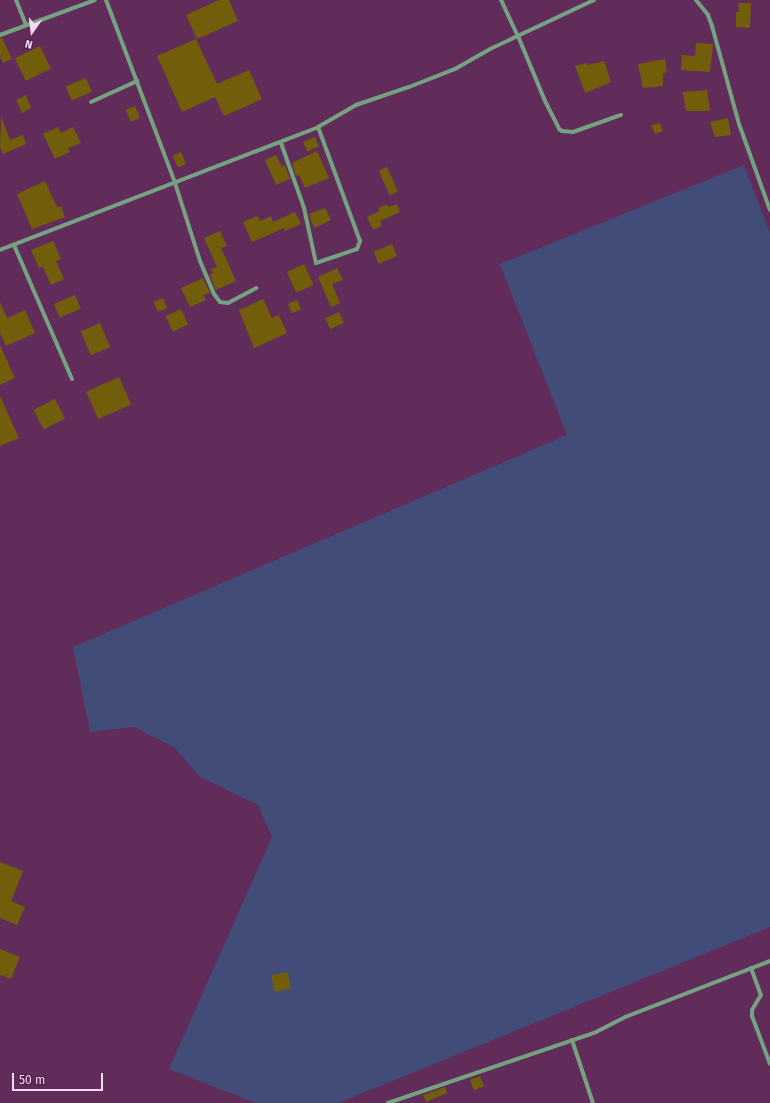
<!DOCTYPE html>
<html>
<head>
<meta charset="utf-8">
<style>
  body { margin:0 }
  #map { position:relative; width:770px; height:1103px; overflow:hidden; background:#612c5a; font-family:"Fira Sans",sans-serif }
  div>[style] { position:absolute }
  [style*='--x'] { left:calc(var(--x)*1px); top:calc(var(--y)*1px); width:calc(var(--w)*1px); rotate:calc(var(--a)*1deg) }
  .green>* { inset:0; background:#414c78 }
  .building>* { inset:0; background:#725d0b; transform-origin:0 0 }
  .street>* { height:4px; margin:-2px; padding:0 2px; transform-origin:2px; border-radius:2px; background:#75a281 }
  span { translate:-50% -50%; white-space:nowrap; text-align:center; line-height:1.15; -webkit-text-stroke:3px #55214f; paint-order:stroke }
  .north { position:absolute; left:12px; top:12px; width:40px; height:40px; -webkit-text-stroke:3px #55214f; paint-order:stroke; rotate:194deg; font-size:11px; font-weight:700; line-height:16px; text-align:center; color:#f7d7f1 }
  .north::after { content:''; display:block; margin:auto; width:14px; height:18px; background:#f7d7f1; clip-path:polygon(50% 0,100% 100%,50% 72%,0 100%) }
  .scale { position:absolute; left:12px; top:1073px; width:91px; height:18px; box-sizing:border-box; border:2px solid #f7d7f1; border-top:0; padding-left:5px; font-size:12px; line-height:14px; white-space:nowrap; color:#f7d7f1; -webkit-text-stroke:3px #55214f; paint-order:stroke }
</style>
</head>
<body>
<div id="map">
  <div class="green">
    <i style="clip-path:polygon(744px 165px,770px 233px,770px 927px,338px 1103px,256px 1103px,169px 1069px,272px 837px,258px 805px,200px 777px,175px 748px,134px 727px,90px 732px,73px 647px,567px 435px,500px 264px)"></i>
  </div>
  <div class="building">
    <i style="clip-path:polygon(219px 0,229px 0,238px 21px,197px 39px,186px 15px)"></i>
    <i style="clip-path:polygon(738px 3px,751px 3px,750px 28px,736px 27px,736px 12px,739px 12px)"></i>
    <i style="clip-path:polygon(0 38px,2px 38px,12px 59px,3px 63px,0 56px)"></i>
    <i style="clip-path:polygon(196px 39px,217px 84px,249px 70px,262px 99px,224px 116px,215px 97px,182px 112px,157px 56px)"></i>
    <i style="clip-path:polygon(696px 43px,713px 44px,710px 72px,681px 70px,682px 55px,695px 56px)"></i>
    <i style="left:40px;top:46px;width:25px;height:28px;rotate:64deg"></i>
    <i style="clip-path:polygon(665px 59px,667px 72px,663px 73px,663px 86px,643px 88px,638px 64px)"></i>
    <i style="clip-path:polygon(604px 61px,611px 82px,585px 93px,575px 66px,587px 63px,588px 65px)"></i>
    <i style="left:86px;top:78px;width:15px;height:22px;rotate:67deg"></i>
    <i style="clip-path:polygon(707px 90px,710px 111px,686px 111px,683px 92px)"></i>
    <i style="clip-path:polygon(26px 95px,31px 108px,22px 113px,16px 100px)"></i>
    <i style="left:135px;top:106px;width:13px;height:10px;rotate:67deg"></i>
    <i style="clip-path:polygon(1px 116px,10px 140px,23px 135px,26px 144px,3px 154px,0 147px)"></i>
    <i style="clip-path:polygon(728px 118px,731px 135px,715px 137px,710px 122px)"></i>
    <i style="clip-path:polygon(660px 123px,663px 131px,655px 134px,651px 125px)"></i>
    <i style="clip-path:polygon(58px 127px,61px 133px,73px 127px,81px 143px,68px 148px,70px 152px,55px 159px,43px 134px)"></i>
    <i style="left:315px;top:137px;width:10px;height:13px;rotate:66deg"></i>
    <i style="clip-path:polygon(317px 151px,329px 178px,305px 188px,299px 175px,296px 176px,292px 163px)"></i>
    <i style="left:181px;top:152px;width:13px;height:9px;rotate:67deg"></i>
    <i style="clip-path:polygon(276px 155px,282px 167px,285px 165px,290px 179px,276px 185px,265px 160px)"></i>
    <i style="left:387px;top:167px;width:27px;height:9px;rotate:66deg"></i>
    <i style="clip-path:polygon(45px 181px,57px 207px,61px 206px,65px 217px,32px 229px,17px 194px)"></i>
    <i style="clip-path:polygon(387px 204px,388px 207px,397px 204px,400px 212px,380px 221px,382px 226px,373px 230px,367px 217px,380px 211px,378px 208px)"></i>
    <i style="clip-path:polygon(325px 208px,331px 220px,314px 228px,309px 214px)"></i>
    <i style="clip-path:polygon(295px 212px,301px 224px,285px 231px,284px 228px,252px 242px,243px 222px,258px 216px,260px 221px,271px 216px,273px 222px)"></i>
    <i style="clip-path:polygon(220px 231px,227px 246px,221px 248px,236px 281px,216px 290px,210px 275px,213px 273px,211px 269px,217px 267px,204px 238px)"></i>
    <i style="clip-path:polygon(53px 241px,61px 259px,56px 261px,64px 279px,51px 285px,43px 267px,39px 268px,31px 250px)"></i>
    <i style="left:392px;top:244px;width:13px;height:20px;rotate:67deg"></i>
    <i style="left:304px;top:264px;width:23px;height:19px;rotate:65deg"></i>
    <i style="clip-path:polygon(337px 268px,343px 280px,332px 284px,340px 303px,331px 307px,318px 277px)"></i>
    <i style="clip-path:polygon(203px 278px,210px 293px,203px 295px,206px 300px,190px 307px,181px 288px)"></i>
    <i style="left:75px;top:295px;width:15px;height:23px;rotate:67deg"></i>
    <i style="left:163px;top:298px;width:11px;height:10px;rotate:68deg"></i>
    <i style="clip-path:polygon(263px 299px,272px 318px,279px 315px,287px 333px,254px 348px,239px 310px)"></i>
    <i style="left:297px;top:300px;width:10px;height:10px;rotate:66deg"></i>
    <i style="clip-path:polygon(0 302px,7px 318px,25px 310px,35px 333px,6px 346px,0 333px)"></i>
    <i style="left:181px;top:309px;width:17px;height:17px;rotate:65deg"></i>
    <i style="left:339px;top:312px;width:12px;height:15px;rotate:66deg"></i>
    <i style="left:100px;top:323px;width:26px;height:21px;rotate:67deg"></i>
    <i style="clip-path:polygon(0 345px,15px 378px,0 385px)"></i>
    <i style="left:119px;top:377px;width:30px;height:36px;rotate:66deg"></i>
    <i style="clip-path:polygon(0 396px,19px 438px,0 446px)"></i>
    <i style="left:55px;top:399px;width:22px;height:24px;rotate:63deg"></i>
    <i style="clip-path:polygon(0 862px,23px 871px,11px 901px,25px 907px,17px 925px,0 918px)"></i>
    <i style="clip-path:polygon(0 949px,20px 957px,11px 979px,0 975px)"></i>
    <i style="left:288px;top:972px;width:17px;height:17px;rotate:80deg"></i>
    <i style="left:480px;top:1076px;width:11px;height:11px;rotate:68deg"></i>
    <i style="clip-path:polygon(445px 1087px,447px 1093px,426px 1102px,423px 1095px)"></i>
  </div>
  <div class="street">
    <i style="--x:16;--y:0;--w:27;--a:68"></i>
    <i style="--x:106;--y:0;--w:196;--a:69.3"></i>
    <i style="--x:175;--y:183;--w:82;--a:72.2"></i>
    <i style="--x:200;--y:261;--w:36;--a:67"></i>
    <i style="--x:214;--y:294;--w:10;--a:53"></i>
    <i style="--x:220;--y:302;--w:8;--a:7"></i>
    <i style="--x:228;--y:303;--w:32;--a:-28"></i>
    <i style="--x:501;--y:0;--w:40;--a:65"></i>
    <i style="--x:518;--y:36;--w:70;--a:67.4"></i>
    <i style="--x:545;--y:101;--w:31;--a:63"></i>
    <i style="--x:559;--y:129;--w:4;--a:34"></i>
    <i style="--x:562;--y:131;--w:11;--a:5"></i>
    <i style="--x:573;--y:132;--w:51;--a:-19.5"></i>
    <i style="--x:696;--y:0;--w:19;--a:51"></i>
    <i style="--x:708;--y:15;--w:12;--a:70"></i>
    <i style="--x:712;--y:26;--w:102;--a:74.6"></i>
    <i style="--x:739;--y:124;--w:91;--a:70.2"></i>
    <i style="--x:0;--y:35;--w:101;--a:-20.2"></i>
    <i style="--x:91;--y:102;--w:51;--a:-24.5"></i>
    <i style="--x:281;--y:143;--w:69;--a:70.5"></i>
    <i style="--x:304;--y:208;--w:56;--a:77.7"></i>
    <i style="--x:316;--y:263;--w:43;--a:-18.9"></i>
    <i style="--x:357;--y:249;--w:9;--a:-69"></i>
    <i style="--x:360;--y:241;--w:121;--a:-110.2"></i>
    <i style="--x:14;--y:245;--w:146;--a:66.6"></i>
    <i style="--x:0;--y:250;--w:341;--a:-21.1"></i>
    <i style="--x:318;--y:127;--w:44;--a:-30.1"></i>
    <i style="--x:356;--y:105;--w:56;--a:-18.8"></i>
    <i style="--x:409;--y:87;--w:49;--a:-21.4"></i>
    <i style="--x:455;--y:69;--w:40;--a:-29.7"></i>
    <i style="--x:490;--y:49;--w:115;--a:-25.2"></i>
    <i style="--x:751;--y:968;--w:29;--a:70"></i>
    <i style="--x:761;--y:995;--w:17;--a:121"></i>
    <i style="--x:752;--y:1010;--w:6;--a:90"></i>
    <i style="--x:752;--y:1016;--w:51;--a:69.4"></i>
    <i style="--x:572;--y:1040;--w:66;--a:71.6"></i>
    <i style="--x:388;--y:1103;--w:220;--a:-18.8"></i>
    <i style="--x:596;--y:1032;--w:33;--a:-27"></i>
    <i style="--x:625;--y:1017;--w:155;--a:-21.1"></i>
  </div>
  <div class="north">N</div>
  <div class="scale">50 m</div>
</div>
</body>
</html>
